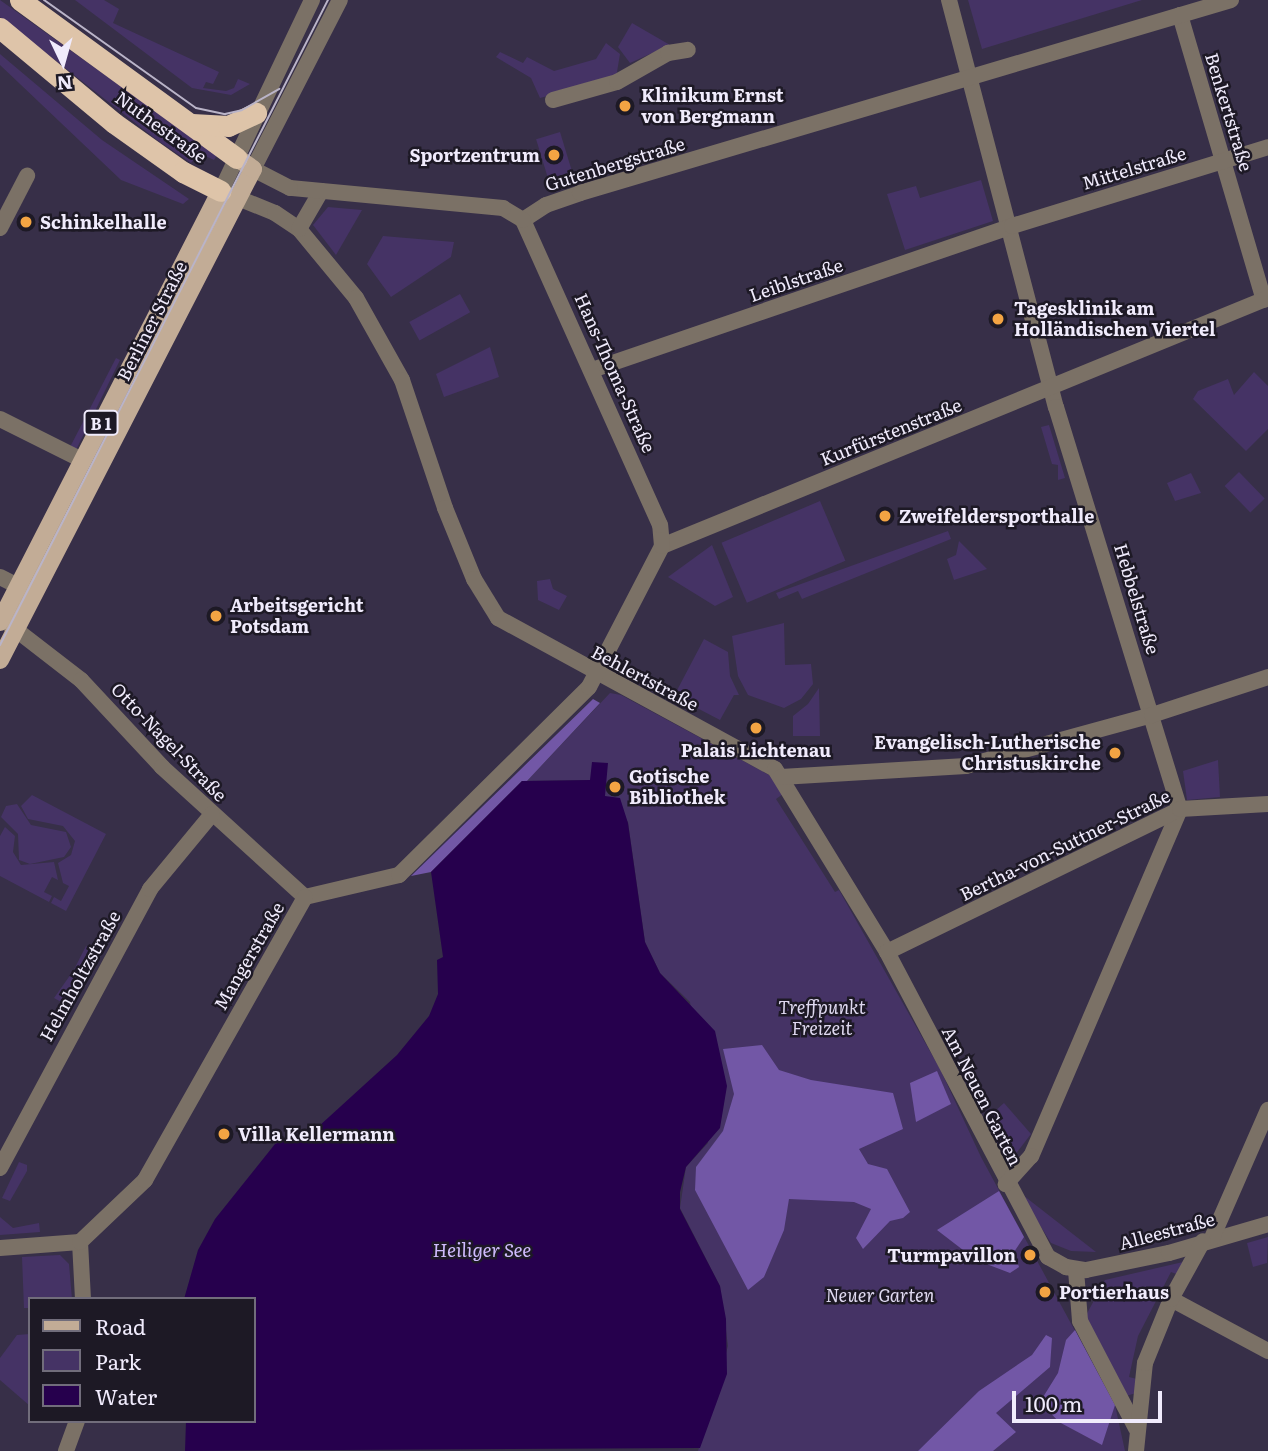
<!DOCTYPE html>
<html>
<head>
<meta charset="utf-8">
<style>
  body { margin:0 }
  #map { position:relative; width:1268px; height:1451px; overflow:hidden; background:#372f48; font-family:Literata,serif }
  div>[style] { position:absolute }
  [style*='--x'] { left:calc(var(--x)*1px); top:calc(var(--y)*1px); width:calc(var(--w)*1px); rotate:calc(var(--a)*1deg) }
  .green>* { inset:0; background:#453365; transform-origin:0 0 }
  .forest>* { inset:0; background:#7257a6 }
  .water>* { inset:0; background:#26004d }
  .minor>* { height:16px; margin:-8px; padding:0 8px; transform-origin:8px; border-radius:8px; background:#7b7166 }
  .major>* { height:18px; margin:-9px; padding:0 9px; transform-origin:9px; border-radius:9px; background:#c2ac96 }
  .highway>* { height:21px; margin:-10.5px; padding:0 10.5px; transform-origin:10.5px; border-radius:10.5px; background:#dec4a9 }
  .tram>* { height:2px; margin:-1px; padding:0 1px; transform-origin:1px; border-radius:1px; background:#bab4c8 }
  .dots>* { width:19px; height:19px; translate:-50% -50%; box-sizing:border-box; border:4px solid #1d1925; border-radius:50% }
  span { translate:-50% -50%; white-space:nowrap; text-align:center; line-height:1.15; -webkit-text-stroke:5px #1d1925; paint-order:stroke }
  .shield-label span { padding:2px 5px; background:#1d1925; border:2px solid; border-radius:5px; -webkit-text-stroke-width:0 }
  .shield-label { font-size:16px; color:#f0ebfc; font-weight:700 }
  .poi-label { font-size:18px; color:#f0ebfc; font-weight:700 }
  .left { translate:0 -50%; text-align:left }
  .right { translate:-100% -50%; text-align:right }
  .street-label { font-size:18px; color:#f0ebfc }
  .park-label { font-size:18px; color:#dfd9f0; font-style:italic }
  .water-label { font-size:19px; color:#cfbbfd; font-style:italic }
  .legend { position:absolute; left:28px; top:1297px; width:228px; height:126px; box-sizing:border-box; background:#1d1925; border:2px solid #716d7b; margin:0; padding:9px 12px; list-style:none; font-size:21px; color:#f0ebfc }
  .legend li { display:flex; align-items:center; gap:14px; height:35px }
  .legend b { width:35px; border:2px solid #716d7b }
  .north { position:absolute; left:28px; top:28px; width:70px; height:70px; -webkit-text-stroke:5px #1d1925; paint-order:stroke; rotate:175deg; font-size:19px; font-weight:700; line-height:28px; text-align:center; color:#f0ebfc }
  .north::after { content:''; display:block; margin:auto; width:24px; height:32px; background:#f0ebfc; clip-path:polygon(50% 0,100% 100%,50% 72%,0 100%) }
  .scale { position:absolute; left:1012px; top:1391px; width:150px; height:32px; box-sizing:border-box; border:4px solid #f0ebfc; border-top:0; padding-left:9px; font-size:21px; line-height:24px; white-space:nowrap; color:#f0ebfc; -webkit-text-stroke:5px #1d1925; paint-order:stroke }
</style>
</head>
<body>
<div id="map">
  <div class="green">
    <i style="clip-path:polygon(0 0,207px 148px,217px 155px,214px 160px,199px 153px,191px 163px,157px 140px,0 17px)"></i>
    <i style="clip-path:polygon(75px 0,104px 0,119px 9px,113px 23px,219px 72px,213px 84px,206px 82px,203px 88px,226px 91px,234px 88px,238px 79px,250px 84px,231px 95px,192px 88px)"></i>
    <i style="clip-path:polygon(968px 0,1142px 0,982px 49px)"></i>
    <i style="clip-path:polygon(632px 23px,670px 45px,630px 63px,618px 47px)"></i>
    <i style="clip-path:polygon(606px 43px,620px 54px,616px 78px,540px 98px,531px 78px,496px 57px,500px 52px,523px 63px,527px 57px,554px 71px,596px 59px)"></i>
    <i style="clip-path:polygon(0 54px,102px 140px,189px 199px,183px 204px,121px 180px,0 65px)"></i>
    <i style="left:560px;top:132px;width:42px;height:25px;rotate:73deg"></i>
    <i style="clip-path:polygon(981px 180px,993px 221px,905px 250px,887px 194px,916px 186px,920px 198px)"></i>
    <i style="clip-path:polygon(328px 207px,362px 210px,336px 255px,313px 225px)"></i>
    <i style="clip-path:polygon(383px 236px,454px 242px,451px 257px,391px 297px,367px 264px)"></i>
    <i style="left:460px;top:294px;width:21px;height:58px;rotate:61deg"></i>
    <i style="clip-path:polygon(490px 347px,499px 377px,444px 397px,436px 374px)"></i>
    <i style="clip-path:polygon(116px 358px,120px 360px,75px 452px,69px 449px)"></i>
    <i style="clip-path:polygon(1254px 372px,1268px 386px,1268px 429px,1246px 451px,1193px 399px,1198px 391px,1228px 379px,1234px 395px)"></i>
    <i style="clip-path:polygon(1049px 425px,1065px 478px,1058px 480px,1058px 465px,1052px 464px,1041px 427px)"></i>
    <i style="left:1239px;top:472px;width:37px;height:20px;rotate:46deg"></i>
    <i style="clip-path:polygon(1191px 473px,1201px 493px,1175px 501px,1167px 483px)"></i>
    <i style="left:820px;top:501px;width:65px;height:107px;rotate:67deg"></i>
    <i style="clip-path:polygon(948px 531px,951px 539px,802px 599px,798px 591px,779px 599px,776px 593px)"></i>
    <i style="clip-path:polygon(959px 541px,987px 569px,954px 580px,947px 559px,956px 555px)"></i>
    <i style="clip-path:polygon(712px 545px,733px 597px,715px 606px,668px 577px)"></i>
    <i style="clip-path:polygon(550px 579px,553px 589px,567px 596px,559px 610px,538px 600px,537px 581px)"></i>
    <i style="clip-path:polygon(784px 623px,785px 665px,811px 664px,813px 684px,801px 699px,784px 708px,748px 695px,738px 676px,732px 636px)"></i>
    <i style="clip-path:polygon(704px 639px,728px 652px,730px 676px,739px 695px,734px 695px,720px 720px,674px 696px)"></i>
    <i style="clip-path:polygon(819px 688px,820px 736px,793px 736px,793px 716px,808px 704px)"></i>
    <i style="clip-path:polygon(610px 693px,621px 695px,771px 776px,783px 794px,776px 799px,835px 892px,839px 890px,940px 1069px,981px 1157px,1115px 1405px,1125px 1451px,698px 1451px,728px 1346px,720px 1286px,680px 1208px,686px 1167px,708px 1143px,690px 1002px,660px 973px,645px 942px,628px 822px,590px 780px,527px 781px)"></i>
    <i style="clip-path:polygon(1218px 760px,1220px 797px,1187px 800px,1183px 771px)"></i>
    <i style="clip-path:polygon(32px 795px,106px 834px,66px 911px,51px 903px,54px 897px,61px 901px,69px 886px,63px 883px,58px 863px,71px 855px,75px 841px,63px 826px,28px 819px,21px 806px)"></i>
    <i style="clip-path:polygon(17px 804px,31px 825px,66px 832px,71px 847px,64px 857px,30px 864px,19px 860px,18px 834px,1px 817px,6px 806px)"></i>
    <i style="clip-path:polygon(5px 827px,15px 836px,13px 852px,21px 865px,54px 862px,58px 880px,52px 877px,44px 892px,52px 896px,49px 902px,0 876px,0 836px)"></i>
    <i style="left:86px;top:946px;width:16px;height:27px;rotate:27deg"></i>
    <i style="clip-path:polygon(71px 974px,85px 982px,72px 1008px,54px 998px)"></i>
    <i style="clip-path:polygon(1004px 1103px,1031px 1134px,1008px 1164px,985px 1120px)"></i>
    <i style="clip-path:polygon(19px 1162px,27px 1165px,27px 1171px,10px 1201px,2px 1198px)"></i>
    <i style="clip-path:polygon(1019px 1192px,1096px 1252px,1071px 1251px,1051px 1243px)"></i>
    <i style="clip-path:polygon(0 1217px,13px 1228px,39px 1223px,40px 1232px,0 1235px)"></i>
    <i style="clip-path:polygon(1268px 1237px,1267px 1263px,1253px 1267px,1247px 1243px)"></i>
    <i style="clip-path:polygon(60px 1255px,69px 1264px,72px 1299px,30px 1299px,30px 1308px,24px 1308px,22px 1257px)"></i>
    <i style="clip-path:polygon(1183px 1262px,1179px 1275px,1171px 1272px,1138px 1336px,1129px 1377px,1137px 1379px,1136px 1393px,1126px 1396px,1084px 1319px,1105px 1280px)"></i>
    <i style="clip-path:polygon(30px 1334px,30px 1406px,0 1380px,0 1358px,17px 1335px)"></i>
  </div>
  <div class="forest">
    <i style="clip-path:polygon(593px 699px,600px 703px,527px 781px,522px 781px,431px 872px,411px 876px)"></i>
    <i style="clip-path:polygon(762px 1045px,779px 1070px,811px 1080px,893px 1093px,903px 1129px,859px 1149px,868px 1164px,887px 1169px,910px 1212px,903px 1218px,890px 1221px,863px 1249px,856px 1238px,871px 1209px,854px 1202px,789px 1199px,784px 1230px,764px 1277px,748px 1290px,695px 1190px,696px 1167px,723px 1131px,734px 1094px,723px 1049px)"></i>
    <i style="clip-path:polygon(937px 1071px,951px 1104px,916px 1122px,910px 1083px)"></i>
    <i style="clip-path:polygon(999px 1191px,1024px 1237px,1014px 1252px,1019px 1267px,1010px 1273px,976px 1260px,937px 1230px)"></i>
    <i style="clip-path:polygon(1075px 1330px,1115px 1405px,1102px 1445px,1059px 1422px,1040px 1402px,1058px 1373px,1066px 1340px)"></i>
    <i style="clip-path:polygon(1046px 1335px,1052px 1338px,1050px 1367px,996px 1413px,1016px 1432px,993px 1451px,918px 1451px,979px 1391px,1032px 1355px)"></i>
  </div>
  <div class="water">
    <i style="clip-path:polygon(592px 762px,608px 763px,605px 796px,620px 798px,628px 823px,645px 942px,660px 973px,715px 1031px,727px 1086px,720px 1128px,686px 1167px,680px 1192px,680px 1209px,720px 1286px,726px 1319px,727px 1374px,700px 1448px,185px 1451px,186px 1421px,254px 1421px,254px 1299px,184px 1299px,198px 1250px,215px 1219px,275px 1144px,318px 1127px,397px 1055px,429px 1016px,438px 994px,437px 960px,443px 957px,431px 872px,522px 781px,590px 780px)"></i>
  </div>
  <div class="minor">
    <i style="--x:312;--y:0;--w:212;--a:115.5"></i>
    <i style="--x:221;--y:191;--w:58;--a:22.2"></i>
    <i style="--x:275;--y:213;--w:29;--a:34"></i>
    <i style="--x:299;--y:229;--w:89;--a:50.4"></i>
    <i style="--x:356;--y:298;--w:94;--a:60.7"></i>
    <i style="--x:402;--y:380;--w:135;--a:71.4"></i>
    <i style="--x:445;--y:508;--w:77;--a:67.8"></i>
    <i style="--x:474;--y:579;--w:46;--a:58.4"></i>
    <i style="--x:498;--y:618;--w:315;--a:28.6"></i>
    <i style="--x:775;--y:769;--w:215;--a:58.5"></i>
    <i style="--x:887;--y:952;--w:345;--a:62.2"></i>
    <i style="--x:1048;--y:1257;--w:21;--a:29"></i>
    <i style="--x:1066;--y:1267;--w:20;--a:9"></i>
    <i style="--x:1086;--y:1270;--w:85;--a:-11.6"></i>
    <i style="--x:1169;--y:1253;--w:103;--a:-16.3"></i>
    <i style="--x:949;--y:0;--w:421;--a:75.3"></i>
    <i style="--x:1056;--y:407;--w:421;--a:72.9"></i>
    <i style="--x:1180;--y:809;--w:378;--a:113.2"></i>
    <i style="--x:1031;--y:1156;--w:38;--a:132"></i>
    <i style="--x:1180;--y:15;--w:297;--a:73.6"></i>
    <i style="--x:553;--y:100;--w:66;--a:-15.7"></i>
    <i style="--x:617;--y:82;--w:59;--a:-29.6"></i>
    <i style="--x:668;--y:53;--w:20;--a:-9"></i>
    <i style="--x:523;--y:220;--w:27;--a:-33"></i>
    <i style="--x:546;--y:205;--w:36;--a:-19"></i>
    <i style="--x:580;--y:193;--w:679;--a:-16.51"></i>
    <i style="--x:0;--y:228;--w:59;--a:-62.6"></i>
    <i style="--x:299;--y:229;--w:44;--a:-59.9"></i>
    <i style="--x:592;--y:370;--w:444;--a:-18.9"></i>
    <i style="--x:1012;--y:226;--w:268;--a:-17.1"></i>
    <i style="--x:0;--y:419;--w:92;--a:26.6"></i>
    <i style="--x:662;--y:546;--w:655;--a:-22.26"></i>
    <i style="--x:0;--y:577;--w:33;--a:27"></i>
    <i style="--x:6;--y:622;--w:95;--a:37.7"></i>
    <i style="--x:81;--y:680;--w:119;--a:47"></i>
    <i style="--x:162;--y:767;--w:193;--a:42.3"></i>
    <i style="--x:781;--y:777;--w:185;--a:-3.4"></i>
    <i style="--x:966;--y:766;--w:193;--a:-15.3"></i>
    <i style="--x:1152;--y:715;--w:122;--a:-18.1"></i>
    <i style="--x:305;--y:897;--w:97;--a:-13.2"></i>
    <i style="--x:399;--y:875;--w:267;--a:-44.7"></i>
    <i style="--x:589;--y:687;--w:159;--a:-62.6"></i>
    <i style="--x:662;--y:546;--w:21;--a:-95"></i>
    <i style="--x:660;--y:525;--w:334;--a:-114.2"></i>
    <i style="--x:523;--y:220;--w:23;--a:-149"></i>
    <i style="--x:503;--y:208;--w:214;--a:-174.6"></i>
    <i style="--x:290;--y:188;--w:42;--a:-152.8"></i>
    <i style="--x:253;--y:169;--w:190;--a:-62.8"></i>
    <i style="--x:887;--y:952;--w:326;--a:-26"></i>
    <i style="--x:1180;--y:809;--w:88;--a:-3.3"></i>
    <i style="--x:0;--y:1168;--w:317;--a:-61.7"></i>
    <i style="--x:150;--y:889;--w:97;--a:-50.4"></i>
    <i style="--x:1212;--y:1238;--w:140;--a:-66.4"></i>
    <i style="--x:80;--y:1242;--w:57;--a:87"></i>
    <i style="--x:0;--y:1248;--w:80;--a:-4.3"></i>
    <i style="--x:80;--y:1242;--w:90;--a:-43.6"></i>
    <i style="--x:145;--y:1180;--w:325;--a:-60.5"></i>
    <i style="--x:1076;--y:1270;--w:51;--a:85.5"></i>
    <i style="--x:1080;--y:1321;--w:121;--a:62.4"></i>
    <i style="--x:1171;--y:1299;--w:110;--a:28.2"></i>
    <i style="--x:66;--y:1451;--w:32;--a:-70"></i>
    <i style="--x:1136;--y:1451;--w:88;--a:-84.2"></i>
    <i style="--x:1145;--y:1363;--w:69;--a:-67.9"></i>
    <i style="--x:1171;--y:1299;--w:66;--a:-61.1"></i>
  </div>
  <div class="major">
    <i style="--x:0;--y:622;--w:484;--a:-62.9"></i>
    <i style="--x:0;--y:660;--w:552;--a:-62.74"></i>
    <i style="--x:253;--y:169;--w:19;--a:-145"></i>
  </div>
  <div class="highway">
    <i style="--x:20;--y:0;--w:268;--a:36.1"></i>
    <i style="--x:0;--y:28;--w:148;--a:39.8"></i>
    <i style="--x:114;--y:123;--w:85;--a:35.4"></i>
    <i style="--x:183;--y:172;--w:42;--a:26.6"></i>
    <i style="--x:192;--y:124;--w:36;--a:3"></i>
    <i style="--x:228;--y:126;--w:31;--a:-25"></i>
  </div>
  <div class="tram">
    <i style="--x:44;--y:0;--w:186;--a:35.4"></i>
    <i style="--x:196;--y:108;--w:30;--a:12"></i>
    <i style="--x:225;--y:114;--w:17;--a:-13"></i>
    <i style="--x:242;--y:110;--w:43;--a:-29.6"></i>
    <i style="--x:0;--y:645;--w:724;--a:-63.05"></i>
  </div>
  <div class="dots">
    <i style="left:625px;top:106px;background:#f3a443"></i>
    <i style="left:554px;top:155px;background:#f3a443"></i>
    <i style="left:26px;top:222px;background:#f3a443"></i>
    <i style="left:998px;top:319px;background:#f3a443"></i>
    <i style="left:885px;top:516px;background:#f3a443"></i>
    <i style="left:216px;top:616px;background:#f3a443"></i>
    <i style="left:756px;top:728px;background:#f3a443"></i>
    <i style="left:1115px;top:753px;background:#f3a443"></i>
    <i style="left:615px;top:787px;background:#f3a443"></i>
    <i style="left:224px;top:1134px;background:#f3a443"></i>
    <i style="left:1030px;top:1255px;background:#f3a443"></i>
    <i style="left:1045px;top:1292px;background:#f3a443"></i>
  </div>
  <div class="shield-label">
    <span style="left:101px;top:423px">B 1</span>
  </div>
  <div class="poi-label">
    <span class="left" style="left:641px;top:106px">Klinikum Ernst<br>von Bergmann</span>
    <span class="right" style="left:540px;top:155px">Sportzentrum</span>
    <span class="left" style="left:40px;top:222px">Schinkelhalle</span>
    <span class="left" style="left:1014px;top:319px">Tagesklinik am<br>Holländischen Viertel</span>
    <span class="left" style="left:899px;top:516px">Zweifeldersporthalle</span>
    <span class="left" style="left:230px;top:616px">Arbeitsgericht<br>Potsdam</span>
    <span class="right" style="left:1101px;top:753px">Evangelisch-Lutherische<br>Christuskirche</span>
    <span style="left:756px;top:750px">Palais Lichtenau</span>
    <span class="left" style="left:629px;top:787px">Gotische<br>Bibliothek</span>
    <span class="left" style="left:238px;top:1134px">Villa Kellermann</span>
    <span class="right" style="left:1016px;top:1255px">Turmpavillon</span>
    <span class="left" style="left:1059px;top:1292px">Portierhaus</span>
  </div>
  <div class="street-label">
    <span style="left:1229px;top:112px;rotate:73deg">Benkertstraße</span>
    <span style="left:161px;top:127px;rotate:36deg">Nuthestraße</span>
    <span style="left:615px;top:164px;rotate:-17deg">Gutenbergstraße</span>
    <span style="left:1134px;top:168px;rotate:-17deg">Mittelstraße</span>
    <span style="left:796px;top:280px;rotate:-19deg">Leiblstraße</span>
    <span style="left:152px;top:321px;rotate:-63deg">Berliner Straße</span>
    <span style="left:615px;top:373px;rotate:66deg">Hans-Thoma-Straße</span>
    <span style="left:891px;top:432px;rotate:-22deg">Kurfürstenstraße</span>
    <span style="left:1137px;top:599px;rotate:73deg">Hebbelstraße</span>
    <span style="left:645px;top:678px;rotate:28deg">Behlertstraße</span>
    <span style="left:169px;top:742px;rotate:46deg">Otto-Nagel-Straße</span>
    <span style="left:1065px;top:845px;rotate:-26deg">Bertha-von-Suttner-Straße</span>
    <span style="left:249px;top:956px;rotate:-60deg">Mangerstraße</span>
    <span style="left:80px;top:976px;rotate:-61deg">Helmholtzstraße</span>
    <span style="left:982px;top:1096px;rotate:63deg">Am Neuen Garten</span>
    <span style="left:1167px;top:1231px;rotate:-15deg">Alleestraße</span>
  </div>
  <div class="park-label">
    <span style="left:822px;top:1018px">Treffpunkt<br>Freizeit</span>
    <span style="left:880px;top:1295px">Neuer Garten</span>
  </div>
  <div class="water-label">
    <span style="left:482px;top:1250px">Heiliger See</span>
  </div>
  <ul class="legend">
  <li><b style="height:9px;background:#c2ac96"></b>Road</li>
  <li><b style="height:19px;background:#453365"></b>Park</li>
  <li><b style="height:19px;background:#26004d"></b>Water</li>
  </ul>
  <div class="north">N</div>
  <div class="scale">100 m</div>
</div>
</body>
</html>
